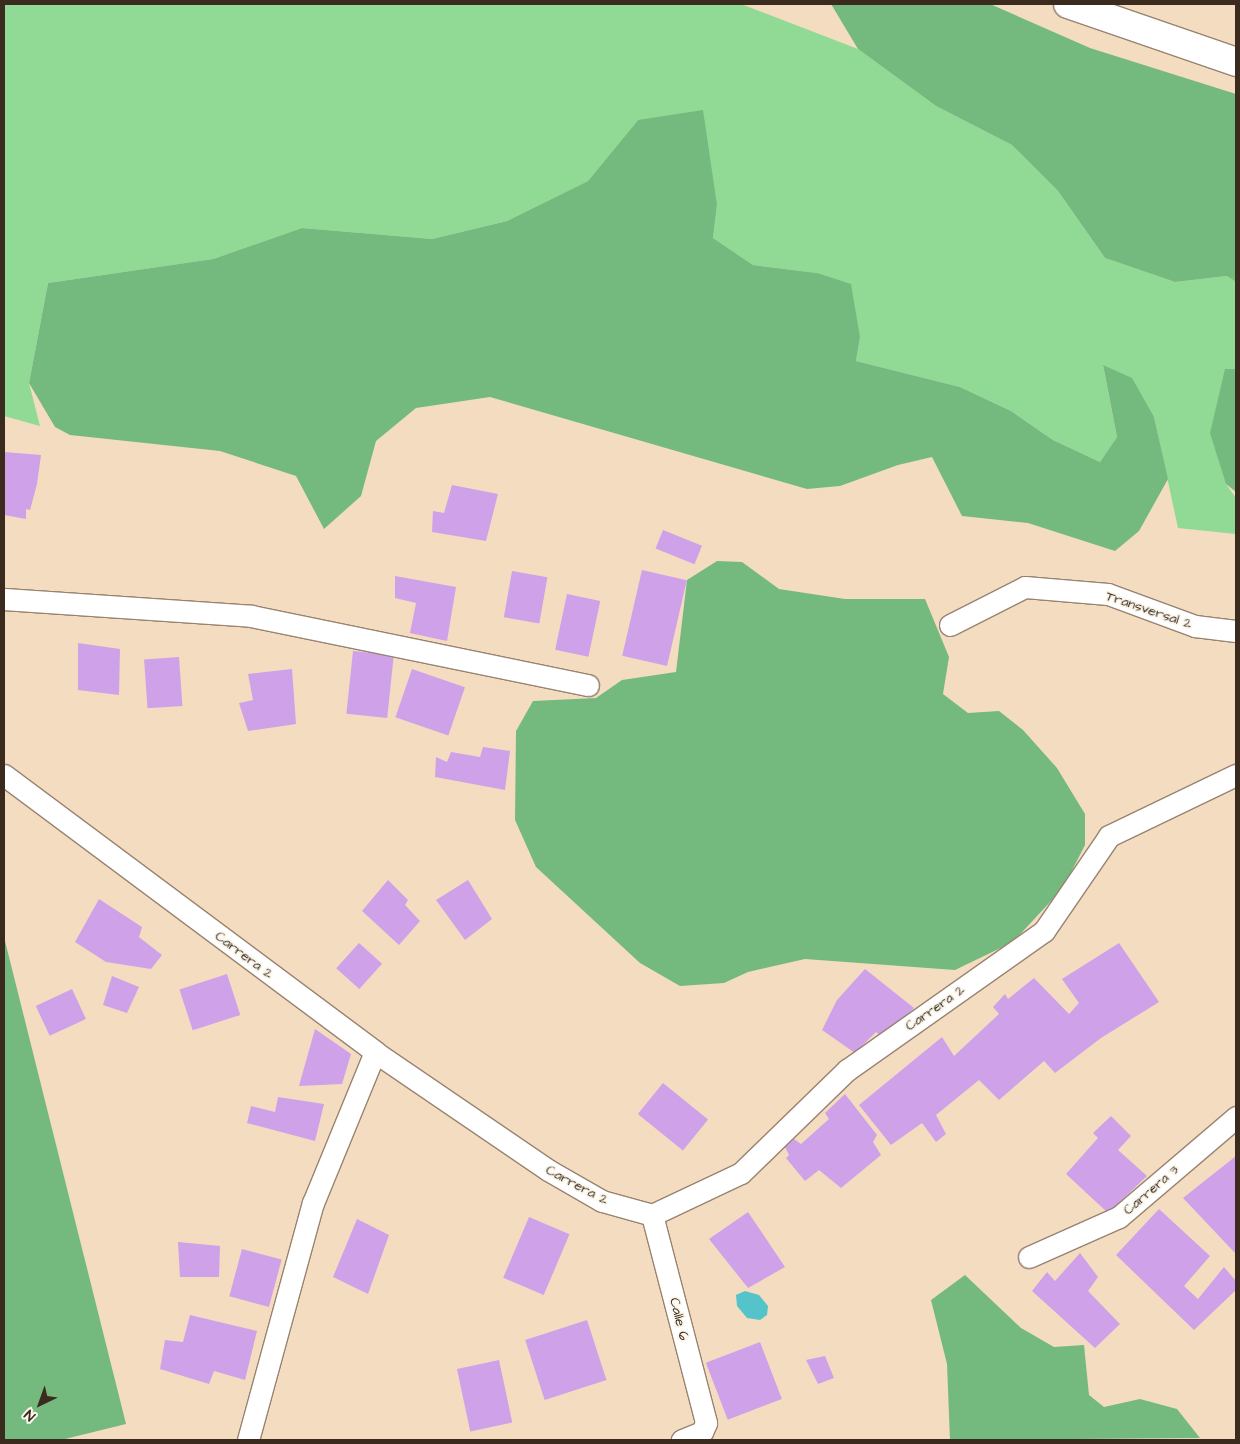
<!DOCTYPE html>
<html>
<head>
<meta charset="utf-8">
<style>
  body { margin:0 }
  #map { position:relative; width:1240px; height:1444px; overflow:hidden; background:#f4dcc1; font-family:"Architects Daughter",sans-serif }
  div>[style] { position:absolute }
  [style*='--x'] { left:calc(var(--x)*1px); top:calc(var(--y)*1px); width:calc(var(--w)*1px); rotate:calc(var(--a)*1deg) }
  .green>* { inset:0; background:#91da95 }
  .forest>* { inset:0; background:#74ba7e }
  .water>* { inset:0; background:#55c3ca }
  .building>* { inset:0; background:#cfa1e8; transform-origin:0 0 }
  .roads { filter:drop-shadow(1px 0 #988370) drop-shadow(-1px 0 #988370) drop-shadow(0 1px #988370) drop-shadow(0 -1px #988370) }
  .minor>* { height:21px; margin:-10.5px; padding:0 10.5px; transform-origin:10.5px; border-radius:10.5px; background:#fff }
  .secondary>* { height:28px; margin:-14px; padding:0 14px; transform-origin:14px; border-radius:14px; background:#fff }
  span { translate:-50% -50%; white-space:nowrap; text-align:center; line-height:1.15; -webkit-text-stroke:4px #fbf7ec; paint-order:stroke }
  .street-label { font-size:14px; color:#3b2a1e }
  .frame { position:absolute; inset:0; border:5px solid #3b2a1e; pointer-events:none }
  .north { position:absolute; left:15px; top:1379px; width:50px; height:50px; -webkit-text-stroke:4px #fbf7ec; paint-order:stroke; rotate:222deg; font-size:14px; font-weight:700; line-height:20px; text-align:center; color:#3b2a1e }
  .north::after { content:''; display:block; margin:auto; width:18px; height:22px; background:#3b2a1e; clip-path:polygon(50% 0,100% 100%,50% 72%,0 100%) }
</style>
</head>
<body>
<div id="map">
  <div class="green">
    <i style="clip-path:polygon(4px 4px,741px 4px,858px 49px,936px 106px,1012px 145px,1058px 191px,1105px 258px,1175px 282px,1227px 276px,1236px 282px,1236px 369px,1225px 369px,1226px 484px,1236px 498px,1236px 534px,1178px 528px,1154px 417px,1103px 366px,1117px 437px,1100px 462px,1053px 440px,1011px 411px,960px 387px,856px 361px,860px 337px,817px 273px,753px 265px,713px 238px,717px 205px,638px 120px,588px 181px,507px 221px,432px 239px,302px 228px,213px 259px,48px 283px,29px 383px,40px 426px,4px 416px)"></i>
  </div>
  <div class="forest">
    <i style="clip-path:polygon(831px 4px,990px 4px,1090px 48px,1236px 94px,1236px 282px,1227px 276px,1175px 282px,1105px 258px,1058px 191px,1012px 145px,936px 106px,858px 49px)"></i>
    <i style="clip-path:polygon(703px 110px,717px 205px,713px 238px,753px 265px,817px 273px,851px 284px,860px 337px,856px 361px,960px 387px,1011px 411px,1053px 440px,1100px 462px,1117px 437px,1103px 365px,1132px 378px,1154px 417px,1168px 479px,1139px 531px,1115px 551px,1028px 523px,962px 516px,932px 457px,898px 465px,840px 486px,807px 489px,490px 397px,416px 408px,376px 441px,361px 496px,324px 529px,296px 476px,220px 451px,70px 435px,55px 427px,29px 383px,48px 283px,213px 259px,302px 228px,432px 239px,507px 221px,588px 181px,638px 120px)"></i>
    <i style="clip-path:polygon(1225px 369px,1236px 369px,1236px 492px,1226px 484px,1210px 433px)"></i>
    <i style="clip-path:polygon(717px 561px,742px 562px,779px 589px,845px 599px,925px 599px,949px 657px,943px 694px,968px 713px,999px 711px,1023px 730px,1057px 768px,1085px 814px,1085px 845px,1063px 888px,1013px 942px,955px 970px,805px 959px,748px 972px,724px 983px,680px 986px,640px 963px,536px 867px,515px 820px,516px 731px,533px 701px,596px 698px,622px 680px,676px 672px,687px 580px)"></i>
    <i style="clip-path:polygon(4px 937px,126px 1424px,61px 1440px,4px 1440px)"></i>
    <i style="clip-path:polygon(965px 1275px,1021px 1328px,1054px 1347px,1084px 1345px,1089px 1395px,1104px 1407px,1140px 1399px,1177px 1409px,1200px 1438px,950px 1440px,947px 1364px,931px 1300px)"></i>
  </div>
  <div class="water">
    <i style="clip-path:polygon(745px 1291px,759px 1295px,768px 1306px,767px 1315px,760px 1320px,747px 1318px,737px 1306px,736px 1295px)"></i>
  </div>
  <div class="building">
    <i style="clip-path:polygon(4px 452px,41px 455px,37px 484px,30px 510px,26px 509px,26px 519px,4px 515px)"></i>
    <i style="clip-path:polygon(452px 485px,498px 494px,486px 541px,432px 532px,433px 511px,444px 513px)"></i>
    <i style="left:663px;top:530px;width:42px;height:20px;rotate:22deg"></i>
    <i style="left:642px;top:570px;width:46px;height:88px;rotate:13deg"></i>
    <i style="left:512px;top:571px;width:36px;height:47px;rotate:10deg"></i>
    <i style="clip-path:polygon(395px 576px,456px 587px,447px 641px,410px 633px,416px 603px,395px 598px)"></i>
    <i style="left:567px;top:594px;width:34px;height:57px;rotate:12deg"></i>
    <i style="clip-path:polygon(78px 643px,120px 649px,119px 695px,78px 690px)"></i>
    <i style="left:353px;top:651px;width:41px;height:63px;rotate:6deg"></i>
    <i style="left:179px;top:657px;width:49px;height:35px;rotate:86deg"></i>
    <i style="clip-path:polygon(292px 669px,296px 724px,248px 731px,239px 703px,253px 700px,248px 674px)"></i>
    <i style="left:412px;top:669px;width:56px;height:51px;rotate:19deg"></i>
    <i style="clip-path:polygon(483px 747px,510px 751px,505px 790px,435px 777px,436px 757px,447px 762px,451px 752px,480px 757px)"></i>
    <i style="clip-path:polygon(388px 880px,408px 900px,405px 905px,420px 921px,399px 945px,362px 911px)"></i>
    <i style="clip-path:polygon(468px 880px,492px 919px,465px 940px,436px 900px)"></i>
    <i style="clip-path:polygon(99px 899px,142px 927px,139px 937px,162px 955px,151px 969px,106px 962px,75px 942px)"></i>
    <i style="left:359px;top:943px;width:31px;height:34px;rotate:42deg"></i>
    <i style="clip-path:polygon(1119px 943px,1159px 1002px,1101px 1038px,1055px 1073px,1044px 1061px,999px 1100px,979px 1080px,936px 1115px,946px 1134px,936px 1142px,922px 1123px,891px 1145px,859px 1105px,942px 1037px,954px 1056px,999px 1014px,993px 1007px,1005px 994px,1008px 999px,1034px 978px,1069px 1014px,1079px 1003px,1062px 979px)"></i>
    <i style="clip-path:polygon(865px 969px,914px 1008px,884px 1039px,876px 1032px,855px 1053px,822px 1030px,837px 1000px)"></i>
    <i style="left:227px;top:974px;width:43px;height:50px;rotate:72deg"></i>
    <i style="clip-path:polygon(112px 976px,139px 987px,127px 1013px,103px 1005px)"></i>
    <i style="left:72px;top:989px;width:33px;height:40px;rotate:65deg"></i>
    <i style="clip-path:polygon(315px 1029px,351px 1054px,342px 1084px,299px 1086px)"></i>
    <i style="left:663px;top:1083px;width:58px;height:40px;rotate:39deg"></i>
    <i style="clip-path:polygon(845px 1094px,877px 1135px,873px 1142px,881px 1155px,841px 1188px,819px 1170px,805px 1181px,786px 1158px,789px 1155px,785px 1147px,794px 1139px,801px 1144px,829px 1119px,825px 1113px)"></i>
    <i style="clip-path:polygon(278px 1097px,324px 1104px,315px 1141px,247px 1123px,251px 1106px,275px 1112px)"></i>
    <i style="clip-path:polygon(1111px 1116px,1131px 1136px,1118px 1150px,1147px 1176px,1108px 1213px,1066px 1174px,1098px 1138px,1093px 1133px)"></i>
    <i style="clip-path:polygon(1236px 1156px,1236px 1254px,1183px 1198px)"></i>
    <i style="clip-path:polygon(1159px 1209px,1210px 1256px,1184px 1286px,1198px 1299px,1224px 1267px,1236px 1281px,1236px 1290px,1194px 1330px,1116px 1255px)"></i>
    <i style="clip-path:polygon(748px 1212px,785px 1267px,748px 1288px,709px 1239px)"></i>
    <i style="left:529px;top:1217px;width:44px;height:66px;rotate:23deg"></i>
    <i style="clip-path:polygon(357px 1219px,389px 1235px,368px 1294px,333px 1277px)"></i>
    <i style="clip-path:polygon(178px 1242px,220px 1246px,219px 1277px,180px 1277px)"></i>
    <i style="left:242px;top:1249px;width:41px;height:49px;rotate:15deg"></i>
    <i style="clip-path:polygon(1080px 1253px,1098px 1277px,1088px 1291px,1120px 1324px,1095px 1348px,1032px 1291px,1047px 1272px,1055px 1281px)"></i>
    <i style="clip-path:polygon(190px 1315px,257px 1331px,245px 1380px,214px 1371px,209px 1384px,160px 1369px,165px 1340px,183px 1342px)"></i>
    <i style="left:587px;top:1320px;width:63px;height:65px;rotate:72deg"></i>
    <i style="left:760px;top:1342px;width:61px;height:58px;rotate:69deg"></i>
    <i style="clip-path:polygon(825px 1356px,834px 1378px,818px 1384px,806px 1360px)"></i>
    <i style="left:499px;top:1360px;width:64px;height:43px;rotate:78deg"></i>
  </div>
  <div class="roads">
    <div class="minor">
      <i style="--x:4;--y:599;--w:248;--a:3.9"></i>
      <i style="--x:251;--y:616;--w:344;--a:11.6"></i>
      <i style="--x:950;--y:625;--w:84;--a:-26.9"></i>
      <i style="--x:1025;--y:587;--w:83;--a:4.8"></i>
      <i style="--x:1108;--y:594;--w:93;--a:20.2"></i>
      <i style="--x:1195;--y:626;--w:41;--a:7"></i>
      <i style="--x:4;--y:775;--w:463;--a:36.7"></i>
      <i style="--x:375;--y:1052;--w:209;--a:34.3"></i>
      <i style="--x:548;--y:1170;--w:62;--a:29.9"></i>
      <i style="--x:602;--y:1201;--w:52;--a:15.6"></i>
      <i style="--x:652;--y:1215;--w:98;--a:-25.3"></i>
      <i style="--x:741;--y:1173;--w:148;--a:-44.2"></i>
      <i style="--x:847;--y:1070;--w:241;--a:-35.2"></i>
      <i style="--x:1044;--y:931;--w:115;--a:-55.6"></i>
      <i style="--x:1109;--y:836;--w:141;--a:-25.7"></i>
      <i style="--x:652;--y:1215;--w:215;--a:75.4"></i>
      <i style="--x:706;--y:1423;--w:10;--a:114"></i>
      <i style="--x:702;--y:1432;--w:22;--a:158"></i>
      <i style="--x:1029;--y:1257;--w:98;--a:-24"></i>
      <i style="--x:1119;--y:1217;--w:154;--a:-40.5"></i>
      <i style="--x:248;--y:1440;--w:246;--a:-74.7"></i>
      <i style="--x:313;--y:1203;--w:163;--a:-67.7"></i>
    </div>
    <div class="secondary">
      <i style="--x:1068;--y:4;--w:178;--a:19"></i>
    </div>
  </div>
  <div class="street-label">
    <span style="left:1149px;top:610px;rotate:19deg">Transversal 2</span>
    <span style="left:244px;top:955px;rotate:37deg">Carrera 2</span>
    <span style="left:935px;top:1008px;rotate:-35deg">Carrera 2</span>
    <span style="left:577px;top:1185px;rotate:28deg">Carrera 2</span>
    <span style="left:1151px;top:1190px;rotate:-41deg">Carrera 3</span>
    <span style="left:679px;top:1319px;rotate:76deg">Calle 6</span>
  </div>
  <div class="frame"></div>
  <div class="north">N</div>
</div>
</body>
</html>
